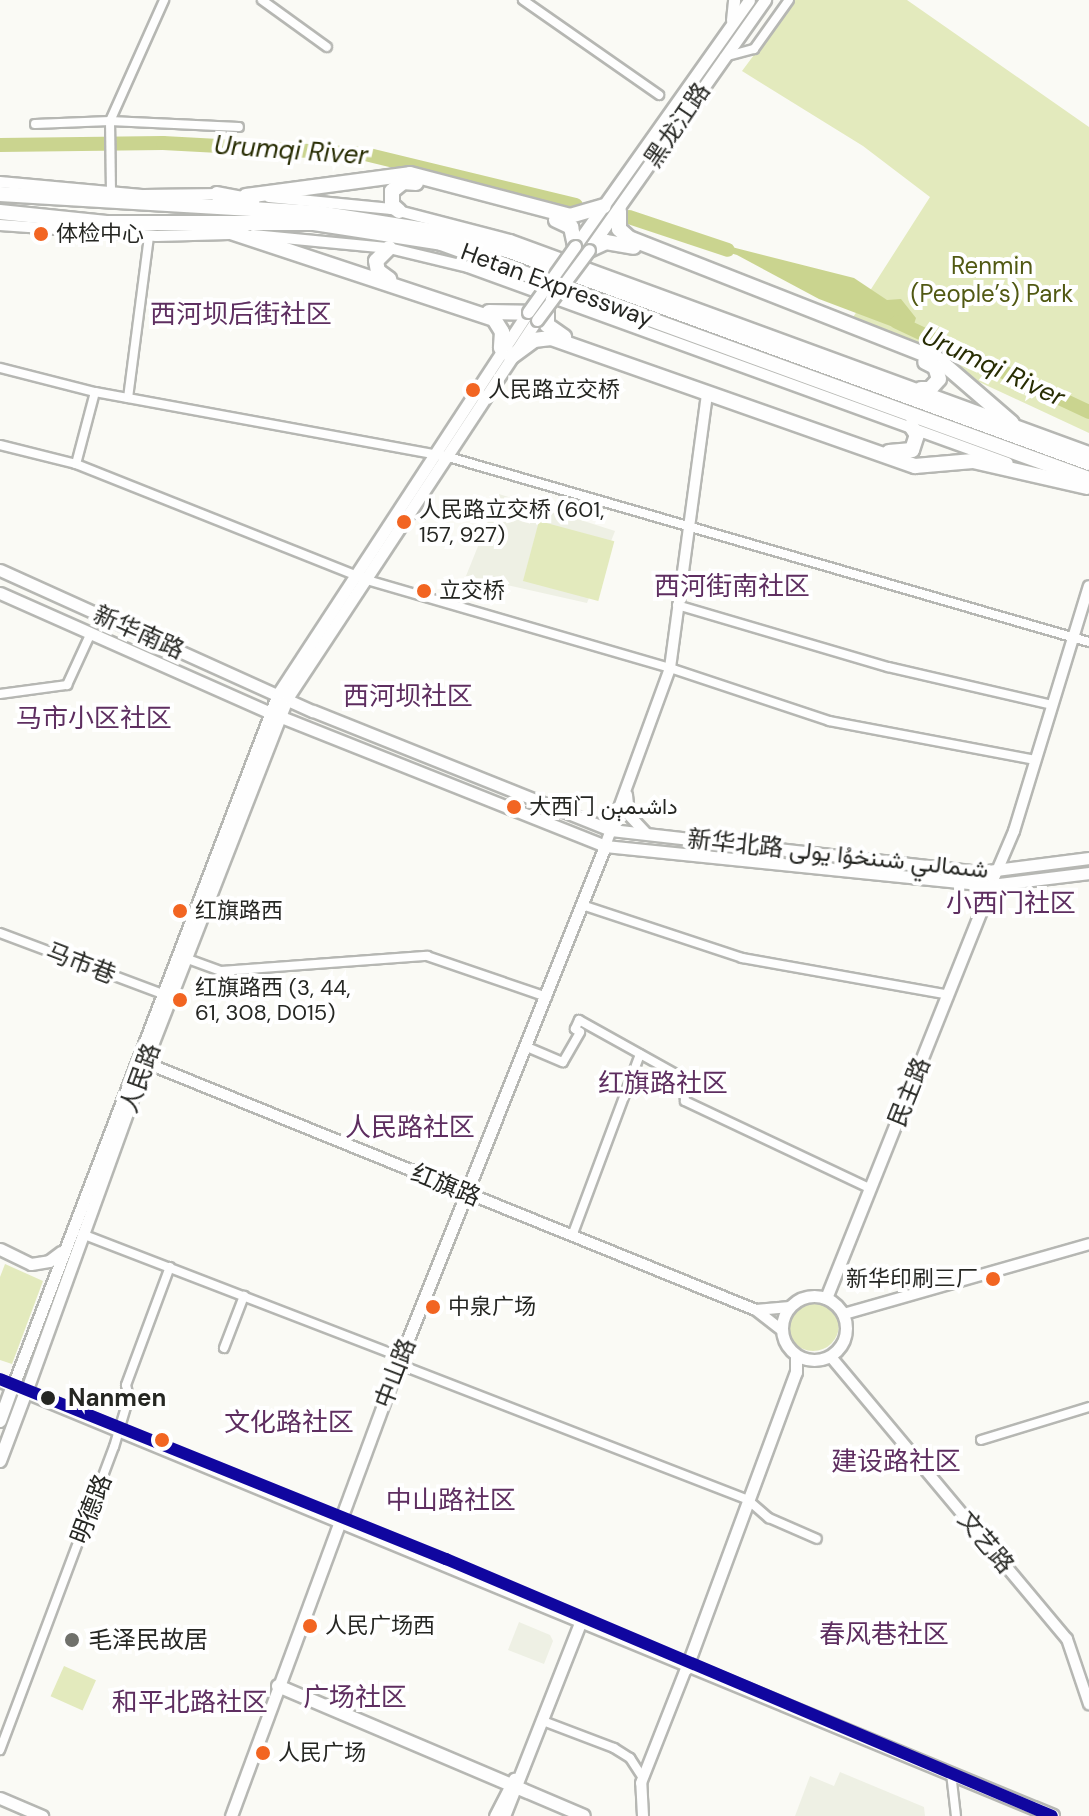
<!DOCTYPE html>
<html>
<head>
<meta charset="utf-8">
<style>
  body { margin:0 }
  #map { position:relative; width:1089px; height:1816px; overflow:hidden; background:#fafaf5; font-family:"DM Sans",Vazirmatn,"Noto Sans SC",sans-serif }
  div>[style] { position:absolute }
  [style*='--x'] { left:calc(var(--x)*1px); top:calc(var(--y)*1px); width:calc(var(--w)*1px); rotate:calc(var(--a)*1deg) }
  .built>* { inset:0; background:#eef0e4 }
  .green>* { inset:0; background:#e3eabd; transform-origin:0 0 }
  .round { border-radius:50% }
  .water>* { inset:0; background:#cad48f }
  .river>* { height:14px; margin:-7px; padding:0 7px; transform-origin:7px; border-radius:7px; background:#cad48f }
  .roads { filter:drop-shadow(2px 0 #b6b7b3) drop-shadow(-2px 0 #b6b7b3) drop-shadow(0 2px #b6b7b3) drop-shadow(0 -2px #b6b7b3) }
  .minor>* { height:8px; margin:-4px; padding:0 4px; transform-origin:4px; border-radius:4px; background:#fefefe }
  .tertiary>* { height:10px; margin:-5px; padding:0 5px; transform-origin:5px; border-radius:5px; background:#fefefe }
  .secondary>* { height:11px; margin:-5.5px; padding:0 5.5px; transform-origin:5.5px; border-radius:5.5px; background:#fefefe }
  .secondary>.ring { margin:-5.5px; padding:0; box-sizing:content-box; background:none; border:11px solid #fefefe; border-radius:50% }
  .primary>* { height:12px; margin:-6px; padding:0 6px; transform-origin:6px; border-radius:6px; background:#fefefe }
  .trunk>* { height:14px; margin:-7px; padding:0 7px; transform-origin:7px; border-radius:7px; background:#fefefe }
  .bridges { filter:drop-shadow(2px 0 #b6b7b3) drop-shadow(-2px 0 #b6b7b3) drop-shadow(0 2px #b6b7b3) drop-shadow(0 -2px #b6b7b3) }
  .secondary-bridge>* { height:11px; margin:-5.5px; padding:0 5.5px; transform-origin:5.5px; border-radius:5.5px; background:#fefefe }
  .metro-1>* { height:12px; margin:-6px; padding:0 6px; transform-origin:6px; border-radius:6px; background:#10069f }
  .dots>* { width:22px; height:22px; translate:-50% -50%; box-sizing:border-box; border:4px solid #fff; border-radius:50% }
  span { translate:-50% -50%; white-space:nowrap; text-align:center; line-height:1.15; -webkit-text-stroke:8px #fff; paint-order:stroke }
  .bus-label { font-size:22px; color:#262723 }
  .left { translate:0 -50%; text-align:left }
  .right { translate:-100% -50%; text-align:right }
  .street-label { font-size:24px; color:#262723 }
  .park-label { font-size:24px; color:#515913 }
  .stop-label { font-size:24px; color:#262723; font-weight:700 }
  .poi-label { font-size:24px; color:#262723 }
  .water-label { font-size:26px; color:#282d03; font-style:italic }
  .neighbourhood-label { font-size:26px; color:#5e2e60 }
</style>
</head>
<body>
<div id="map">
  <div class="built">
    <i style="clip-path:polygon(499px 494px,615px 531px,587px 603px,466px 576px)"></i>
    <i style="clip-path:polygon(519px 1622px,550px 1635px,553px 1641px,544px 1664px,508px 1650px)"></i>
    <i style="clip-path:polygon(840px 1772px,924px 1807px,925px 1816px,795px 1816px,810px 1776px,834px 1786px)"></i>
  </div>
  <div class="green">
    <i style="clip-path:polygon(795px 0,907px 0,1089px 127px,1089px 433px,850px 322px,930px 197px,863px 146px,742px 71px)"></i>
    <i style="left:539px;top:521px;width:78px;height:62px;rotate:15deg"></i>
    <i style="clip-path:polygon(5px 1264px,43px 1281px,12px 1364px,0 1360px,0 1277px)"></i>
    <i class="round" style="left:787px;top:1299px;width:52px;height:52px"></i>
    <i style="left:64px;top:1666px;width:35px;height:33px;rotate:24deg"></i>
  </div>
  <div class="water">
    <i style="clip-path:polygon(712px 242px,854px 278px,887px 300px,901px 299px,916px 318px,912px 330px,909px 333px,819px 299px,737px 255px,710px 247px)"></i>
  </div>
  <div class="river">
    <i style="--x:0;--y:145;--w:163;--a:-0.7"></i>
    <i style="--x:163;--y:143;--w:202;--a:3.1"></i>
    <i style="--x:365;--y:154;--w:217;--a:13.6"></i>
    <i style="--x:629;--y:217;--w:104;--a:18.4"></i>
    <i style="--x:897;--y:322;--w:212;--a:25.1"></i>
  </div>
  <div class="roads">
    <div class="minor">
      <i style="--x:262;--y:0;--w:80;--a:35.9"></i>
      <i style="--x:523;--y:0;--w:166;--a:34.9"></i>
      <i style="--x:724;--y:57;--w:31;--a:-15"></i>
      <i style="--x:754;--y:49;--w:60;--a:-54.5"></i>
      <i style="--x:35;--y:124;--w:75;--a:-2.3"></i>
      <i style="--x:110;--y:121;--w:129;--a:2.7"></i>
      <i style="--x:111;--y:192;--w:71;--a:-90.8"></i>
      <i style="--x:110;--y:121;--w:133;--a:-65.9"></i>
      <i style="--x:0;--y:368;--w:98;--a:14.2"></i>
      <i style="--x:95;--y:392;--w:356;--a:10.4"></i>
      <i style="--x:445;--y:456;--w:670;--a:16.11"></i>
      <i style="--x:128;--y:398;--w:163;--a:-82.6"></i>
      <i style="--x:0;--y:445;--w:78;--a:14"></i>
      <i style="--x:76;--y:464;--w:313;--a:21.7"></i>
      <i style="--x:367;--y:580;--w:316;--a:16.2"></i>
      <i style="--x:670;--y:668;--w:168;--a:18.4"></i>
      <i style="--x:829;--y:721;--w:210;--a:10.7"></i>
      <i style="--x:76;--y:464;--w:74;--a:-75.2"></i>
      <i style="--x:677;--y:605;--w:220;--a:16.4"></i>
      <i style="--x:888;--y:667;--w:168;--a:13"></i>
      <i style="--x:0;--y:694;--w:68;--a:-7.7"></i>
      <i style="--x:67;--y:685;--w:55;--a:-65.3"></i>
      <i style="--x:582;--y:905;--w:169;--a:18.3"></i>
      <i style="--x:742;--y:958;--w:210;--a:10.1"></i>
      <i style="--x:0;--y:933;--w:173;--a:20.6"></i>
      <i style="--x:185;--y:958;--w:38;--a:20"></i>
      <i style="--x:221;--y:971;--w:207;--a:-4.2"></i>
      <i style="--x:427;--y:956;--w:127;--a:18.9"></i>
      <i style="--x:527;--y:1047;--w:39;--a:23"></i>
      <i style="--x:563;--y:1062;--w:34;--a:-60"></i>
      <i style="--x:580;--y:1032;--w:6;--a:-149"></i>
      <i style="--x:575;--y:1029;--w:10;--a:-66"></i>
      <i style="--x:579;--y:1020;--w:119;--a:29.1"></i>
      <i style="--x:683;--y:1078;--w:23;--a:85"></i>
      <i style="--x:685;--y:1101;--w:204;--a:25.3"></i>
      <i style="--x:82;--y:1234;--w:342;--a:21.1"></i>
      <i style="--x:572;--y:1236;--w:194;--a:-69.5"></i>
      <i style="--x:224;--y:1348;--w:56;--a:-69"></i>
      <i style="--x:398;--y:1364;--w:375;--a:21.2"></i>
      <i style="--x:748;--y:1500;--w:28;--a:41"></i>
      <i style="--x:769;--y:1518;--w:52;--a:23.6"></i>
      <i style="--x:981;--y:1440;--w:113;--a:-17"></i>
      <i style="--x:543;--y:1721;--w:76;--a:20.8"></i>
      <i style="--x:614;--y:1748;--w:19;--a:32"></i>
      <i style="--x:630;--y:1758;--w:24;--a:57"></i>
      <i style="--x:0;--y:1750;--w:324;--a:-69.4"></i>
      <i style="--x:114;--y:1447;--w:52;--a:-73.3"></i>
      <i style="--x:129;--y:1397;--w:12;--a:-104"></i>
      <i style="--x:126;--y:1385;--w:126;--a:-69.6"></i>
      <i style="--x:951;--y:1773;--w:43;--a:83.4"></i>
    </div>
    <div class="tertiary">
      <i style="--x:0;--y:182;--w:145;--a:5.2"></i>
      <i style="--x:144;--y:195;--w:77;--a:-0.7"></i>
      <i style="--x:269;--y:197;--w:123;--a:5.6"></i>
      <i style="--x:391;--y:209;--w:123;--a:14.6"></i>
      <i style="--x:510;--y:240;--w:617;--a:20.11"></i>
      <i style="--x:0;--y:225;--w:157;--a:4"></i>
      <i style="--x:157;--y:236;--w:72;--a:-1.6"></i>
      <i style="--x:253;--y:235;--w:137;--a:5.5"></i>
      <i style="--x:389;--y:248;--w:81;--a:13.5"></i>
      <i style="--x:468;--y:267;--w:574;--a:19.95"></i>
      <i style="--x:627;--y:795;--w:20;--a:84"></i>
      <i style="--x:629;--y:815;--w:25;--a:47"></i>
      <i style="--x:605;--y:846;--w:189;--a:-69.9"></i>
      <i style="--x:670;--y:668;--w:275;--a:-82.3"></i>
      <i style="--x:991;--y:885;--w:59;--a:-66.9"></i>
      <i style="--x:1014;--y:831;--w:256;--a:-73"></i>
      <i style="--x:139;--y:1060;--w:666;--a:22.06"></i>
      <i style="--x:756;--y:1310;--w:33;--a:38"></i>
      <i style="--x:756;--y:1310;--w:34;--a:-5"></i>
      <i style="--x:844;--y:1314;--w:255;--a:-15.9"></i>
      <i style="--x:831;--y:1357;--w:368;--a:50.1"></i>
      <i style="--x:1067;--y:1639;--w:69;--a:71.3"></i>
      <i style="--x:643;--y:1816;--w:33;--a:-93"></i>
      <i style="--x:641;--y:1783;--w:123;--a:-68.5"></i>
    </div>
    <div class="secondary">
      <i style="--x:732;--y:20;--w:20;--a:-84"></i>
      <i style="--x:575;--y:246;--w:301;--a:-54.7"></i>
      <i style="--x:590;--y:248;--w:304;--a:-54.8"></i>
      <i style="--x:0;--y:570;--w:343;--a:24.3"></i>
      <i style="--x:313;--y:711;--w:321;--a:21.8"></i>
      <i style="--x:611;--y:830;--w:371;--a:6.5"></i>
      <i style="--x:980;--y:872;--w:110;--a:-7.3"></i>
      <i style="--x:0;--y:593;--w:296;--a:23.9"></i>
      <i style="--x:271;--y:713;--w:360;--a:21.7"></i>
      <i style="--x:605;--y:846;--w:388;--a:5.8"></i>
      <i style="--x:991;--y:885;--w:99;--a:-7"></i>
      <i style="--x:0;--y:1249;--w:34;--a:26"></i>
      <i style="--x:31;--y:1264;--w:18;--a:-9"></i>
      <i style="--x:49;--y:1261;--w:15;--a:-37"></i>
      <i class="ring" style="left:782px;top:1296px;width:53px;height:53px"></i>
      <i style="--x:826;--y:1298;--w:445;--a:-68.2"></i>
      <i style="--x:0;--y:1381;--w:28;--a:23"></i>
      <i style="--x:26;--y:1392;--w:350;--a:-70.1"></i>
      <i style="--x:145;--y:1063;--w:393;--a:-68.7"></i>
      <i style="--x:288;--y:697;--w:452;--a:-56.6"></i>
      <i style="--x:13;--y:1386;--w:741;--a:-69.05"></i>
      <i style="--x:278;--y:694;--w:457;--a:-56.8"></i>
      <i style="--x:686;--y:1669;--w:317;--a:-69.7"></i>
      <i style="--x:796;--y:1372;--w:16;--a:-90"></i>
      <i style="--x:0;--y:1798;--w:46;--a:23.2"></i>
      <i style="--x:231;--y:1816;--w:482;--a:-69.7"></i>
      <i style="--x:398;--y:1364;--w:558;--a:-68.22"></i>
      <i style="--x:495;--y:1816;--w:42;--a:-62.8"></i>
      <i style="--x:504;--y:1816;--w:210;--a:-68.5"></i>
    </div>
    <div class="primary">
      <i style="--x:0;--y:1421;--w:37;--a:-70"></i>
      <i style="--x:0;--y:1461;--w:74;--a:-69.4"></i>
      <i style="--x:26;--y:1392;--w:1111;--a:22.43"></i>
      <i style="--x:278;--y:1686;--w:332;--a:23"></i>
    </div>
    <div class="trunk">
      <i style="--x:0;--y:194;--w:319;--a:3.4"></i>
      <i style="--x:318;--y:213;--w:130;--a:8.9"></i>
      <i style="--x:446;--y:233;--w:63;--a:15.6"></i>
      <i style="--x:507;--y:250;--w:620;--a:20.1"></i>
      <i style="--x:217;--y:194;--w:36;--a:11"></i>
      <i style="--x:246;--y:196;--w:165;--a:-7.6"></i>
      <i style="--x:410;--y:174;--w:165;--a:14.7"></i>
      <i style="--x:570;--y:216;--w:35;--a:-16"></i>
      <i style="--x:399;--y:211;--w:9;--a:-139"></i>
      <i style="--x:392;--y:205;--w:14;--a:-90"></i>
      <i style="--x:392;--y:191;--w:14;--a:-39"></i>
      <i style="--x:403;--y:182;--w:13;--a:4"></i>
      <i style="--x:619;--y:211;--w:18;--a:90"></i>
      <i style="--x:619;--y:229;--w:13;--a:42"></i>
      <i style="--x:629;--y:238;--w:333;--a:21.5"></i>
      <i style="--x:939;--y:360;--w:96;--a:40.8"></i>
      <i style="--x:0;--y:212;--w:107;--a:5.9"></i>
      <i style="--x:106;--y:223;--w:208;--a:0"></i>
      <i style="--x:314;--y:223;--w:129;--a:8.9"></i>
      <i style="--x:441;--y:243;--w:690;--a:20.01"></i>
      <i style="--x:556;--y:220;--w:17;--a:25"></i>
      <i style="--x:571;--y:227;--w:19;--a:78"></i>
      <i style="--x:219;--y:228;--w:290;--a:18.3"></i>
      <i style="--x:494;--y:319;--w:15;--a:58"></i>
      <i style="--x:502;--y:332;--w:16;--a:94"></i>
      <i style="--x:389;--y:248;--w:18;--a:135"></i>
      <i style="--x:376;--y:261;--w:10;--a:79"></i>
      <i style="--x:378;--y:271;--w:14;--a:36"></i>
      <i style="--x:589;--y:250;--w:19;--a:-25"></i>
      <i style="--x:606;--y:242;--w:28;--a:10"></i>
      <i style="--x:547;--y:307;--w:18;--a:90"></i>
      <i style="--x:547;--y:325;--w:21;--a:35"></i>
      <i style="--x:489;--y:312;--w:39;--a:1"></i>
      <i style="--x:511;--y:357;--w:29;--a:-36"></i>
      <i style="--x:534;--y:340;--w:17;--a:-7"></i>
      <i style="--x:551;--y:338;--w:386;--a:19.4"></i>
      <i style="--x:915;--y:466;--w:58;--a:-4.9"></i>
      <i style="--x:973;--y:461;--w:117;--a:12.8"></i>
      <i style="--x:921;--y:389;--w:9;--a:0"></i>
      <i style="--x:930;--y:389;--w:13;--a:-48"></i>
      <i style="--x:939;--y:379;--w:13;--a:-108"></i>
      <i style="--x:935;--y:367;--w:11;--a:-153"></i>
      <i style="--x:889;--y:452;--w:23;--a:-5"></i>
      <i style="--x:912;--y:450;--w:16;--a:-72"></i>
      <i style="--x:917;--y:435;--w:11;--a:-124"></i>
    </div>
  </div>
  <div class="bridges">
    <div class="secondary-bridge">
      <i style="--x:528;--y:312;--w:81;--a:-54.5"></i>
      <i style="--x:537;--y:320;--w:87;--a:-53.4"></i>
    </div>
  </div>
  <div class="metro-1">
    <i style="--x:0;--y:1379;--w:481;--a:22"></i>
    <i style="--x:446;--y:1559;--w:658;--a:22.98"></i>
  </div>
  <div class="dots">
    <i style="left:41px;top:234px;background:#f26522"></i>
    <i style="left:473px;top:390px;background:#f26522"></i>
    <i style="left:404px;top:522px;background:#f26522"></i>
    <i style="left:424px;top:591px;background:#f26522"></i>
    <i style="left:514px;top:807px;background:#f26522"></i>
    <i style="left:180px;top:911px;background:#f26522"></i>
    <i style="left:180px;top:1000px;background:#f26522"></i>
    <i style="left:993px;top:1279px;background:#f26522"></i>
    <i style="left:433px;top:1307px;background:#f26522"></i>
    <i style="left:48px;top:1398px;background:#262723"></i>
    <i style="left:162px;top:1440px;background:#f26522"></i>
    <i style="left:310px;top:1626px;background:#f26522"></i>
    <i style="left:72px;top:1640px;background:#70716c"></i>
    <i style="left:263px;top:1753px;background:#f26522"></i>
  </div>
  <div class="bus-label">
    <span class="left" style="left:56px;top:234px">体检中心</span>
    <span class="left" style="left:488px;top:390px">人民路立交桥</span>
    <span class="left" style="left:419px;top:522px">人民路立交桥 (601,<br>157, 927)</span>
    <span class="left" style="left:439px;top:591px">立交桥</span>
    <span class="left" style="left:529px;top:807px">大西门 داشىمېن</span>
    <span class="left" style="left:195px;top:911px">红旗路西</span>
    <span class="left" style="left:195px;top:1000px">红旗路西 (3, 44,<br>61, 308, D015)</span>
    <span class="right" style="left:978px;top:1279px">新华印刷三厂</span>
    <span class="left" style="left:448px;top:1307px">中泉广场</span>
    <span class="left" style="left:325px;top:1626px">人民广场西</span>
    <span class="left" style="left:278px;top:1753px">人民广场</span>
  </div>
  <div class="street-label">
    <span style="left:677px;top:125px;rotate:-56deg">黑龙江路</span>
    <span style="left:557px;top:285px;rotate:20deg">Hetan Expressway</span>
    <span style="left:139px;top:632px;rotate:24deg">新华南路</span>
    <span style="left:838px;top:854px;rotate:6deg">新华北路 شىمالىي شىنخۇا يولى</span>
    <span style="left:81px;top:963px;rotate:21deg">马市巷</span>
    <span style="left:140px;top:1078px;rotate:-70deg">人民路</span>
    <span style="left:909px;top:1092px;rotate:-68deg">民主路</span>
    <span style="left:446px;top:1185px;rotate:22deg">红旗路</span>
    <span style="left:395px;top:1373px;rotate:-69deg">中山路</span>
    <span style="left:91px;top:1509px;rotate:-69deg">明德路</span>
    <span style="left:986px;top:1542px;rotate:50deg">文艺路</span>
  </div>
  <div class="park-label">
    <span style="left:992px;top:280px">Renmin<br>(People’s) Park</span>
  </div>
  <div class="stop-label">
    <span class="left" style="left:68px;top:1398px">Nanmen</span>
  </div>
  <div class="poi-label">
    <span class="left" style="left:88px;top:1640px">毛泽民故居</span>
  </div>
  <div class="water-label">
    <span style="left:291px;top:151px;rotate:4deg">Urumqi River</span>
    <span style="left:993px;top:367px;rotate:25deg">Urumqi River</span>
  </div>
  <div class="neighbourhood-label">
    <span style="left:241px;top:315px">西河坝后街社区</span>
    <span style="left:732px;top:587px">西河街南社区</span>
    <span style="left:408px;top:697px">西河坝社区</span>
    <span style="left:94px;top:719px">马市小区社区</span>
    <span style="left:1011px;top:904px">小西门社区</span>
    <span style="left:663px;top:1084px">红旗路社区</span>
    <span style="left:410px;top:1128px">人民路社区</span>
    <span style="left:289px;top:1423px">文化路社区</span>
    <span style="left:896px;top:1462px">建设路社区</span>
    <span style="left:451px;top:1501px">中山路社区</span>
    <span style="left:884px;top:1635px">春风巷社区</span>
    <span style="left:355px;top:1698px">广场社区</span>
    <span style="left:190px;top:1703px">和平北路社区</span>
  </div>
</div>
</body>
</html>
